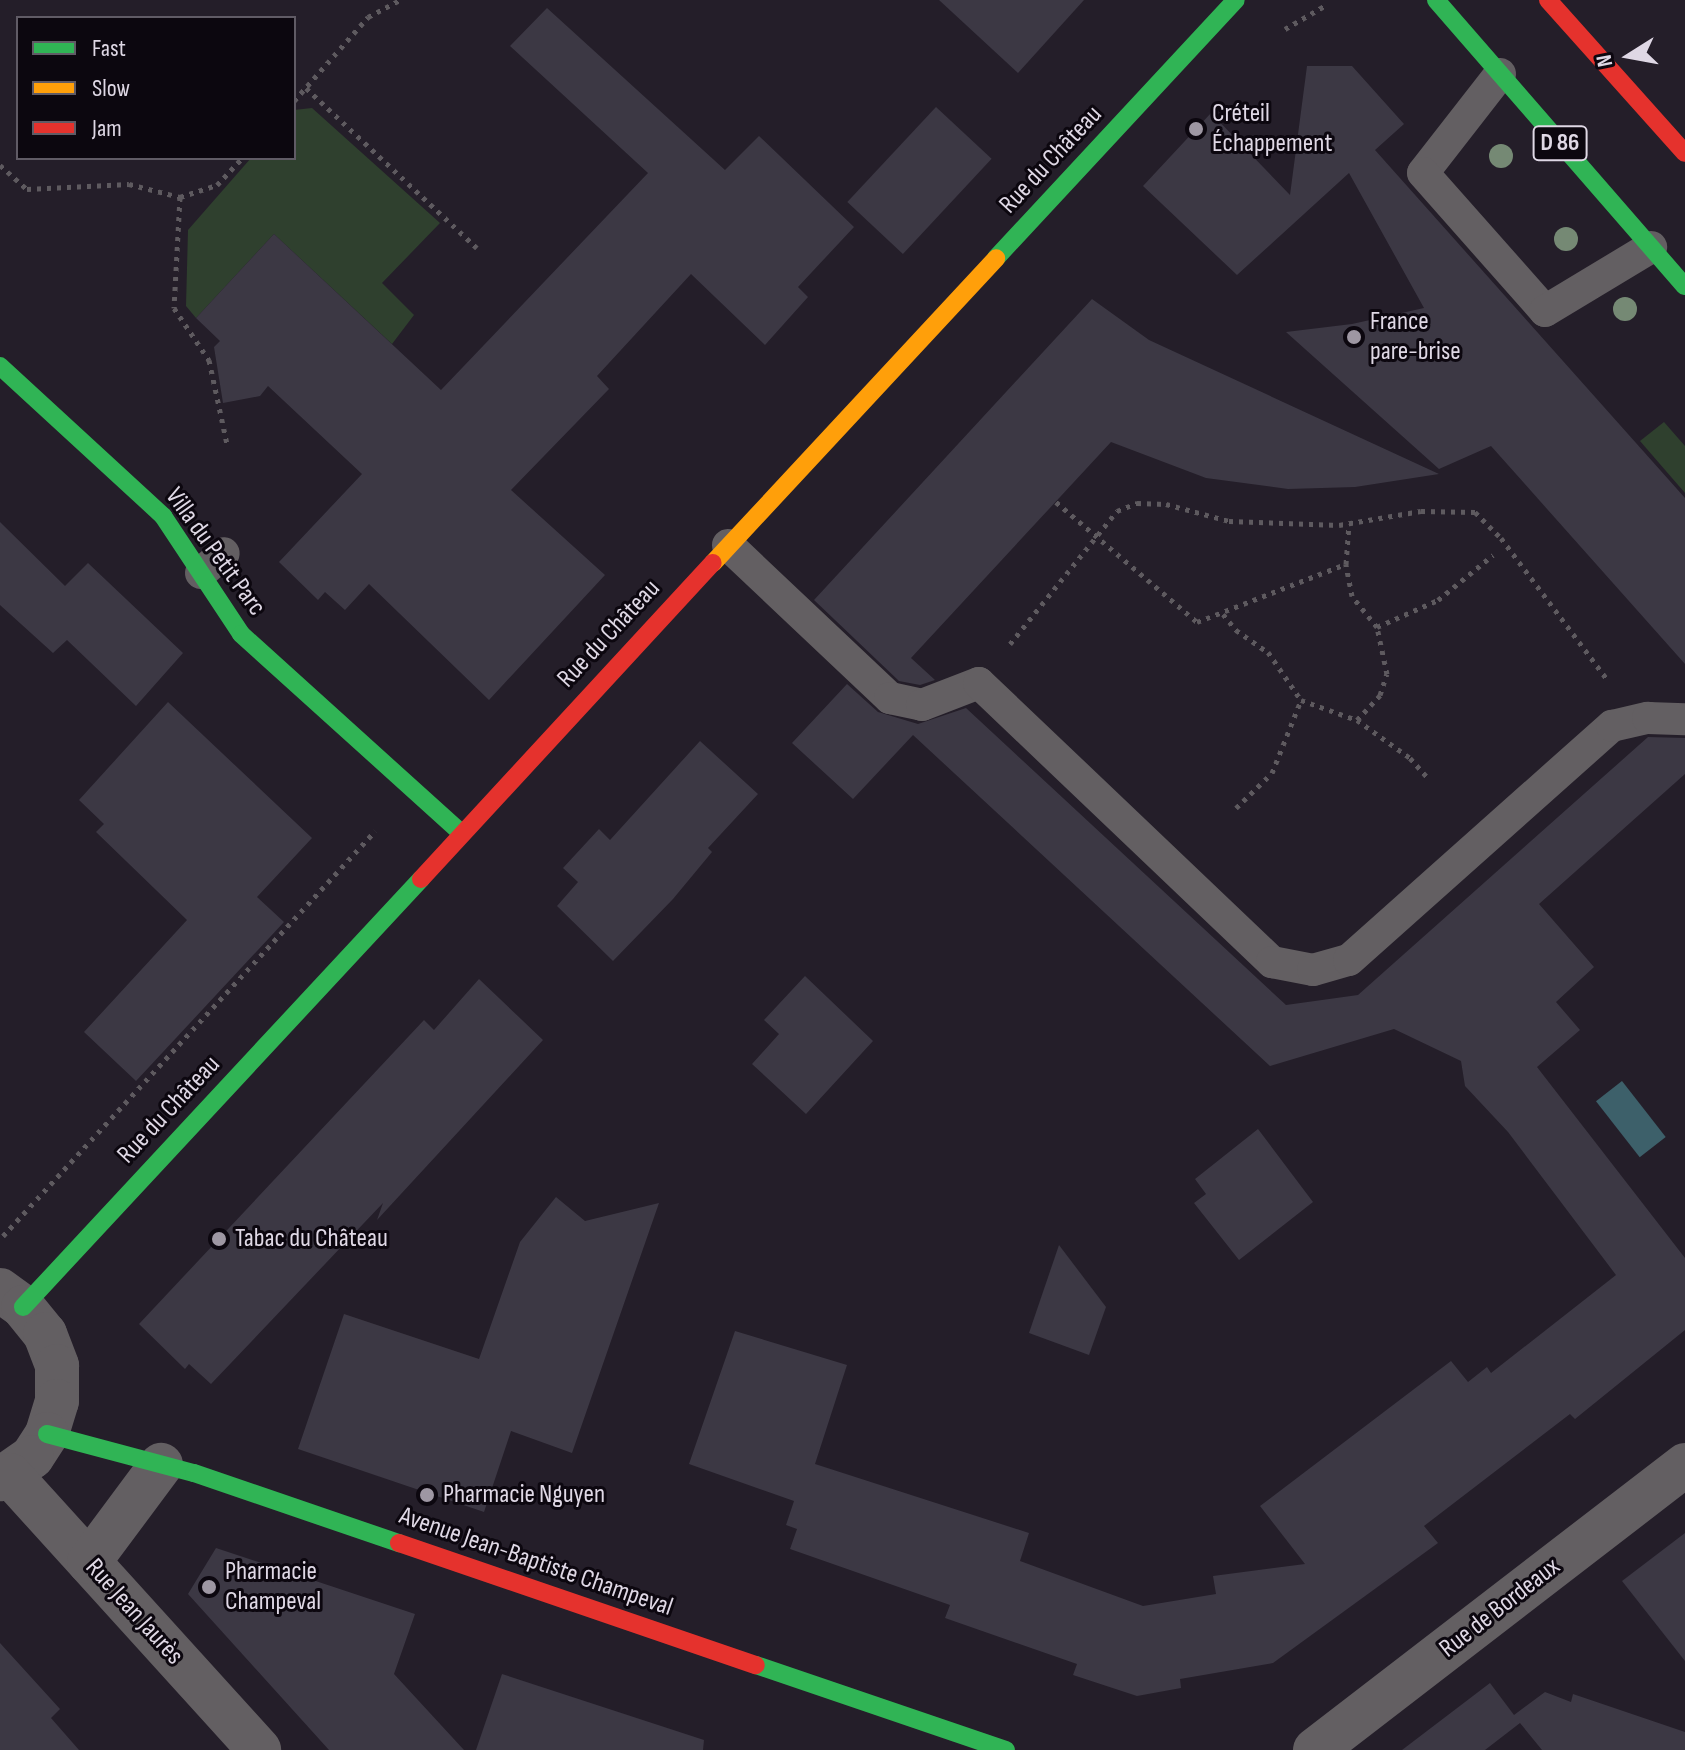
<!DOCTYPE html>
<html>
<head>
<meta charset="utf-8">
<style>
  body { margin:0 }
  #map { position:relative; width:1685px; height:1750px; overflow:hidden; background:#241e29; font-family:"Sofia Sans Condensed",sans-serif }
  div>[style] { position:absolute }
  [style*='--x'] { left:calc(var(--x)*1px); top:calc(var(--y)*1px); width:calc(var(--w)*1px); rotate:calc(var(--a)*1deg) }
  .green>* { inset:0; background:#2f402e }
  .water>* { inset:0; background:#3d606a; transform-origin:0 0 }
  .building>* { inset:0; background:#3c3844; transform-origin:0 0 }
  .path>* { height:5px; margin-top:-2.5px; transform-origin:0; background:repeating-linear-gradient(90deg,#5e5a5f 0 4px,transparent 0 10px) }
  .lane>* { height:32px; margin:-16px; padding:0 16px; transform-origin:16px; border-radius:16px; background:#635f62 }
  .street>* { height:44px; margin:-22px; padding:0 22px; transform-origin:22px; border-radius:22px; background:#635f62 }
  .fast>* { height:18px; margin:-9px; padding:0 9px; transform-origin:9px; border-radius:9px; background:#30b455 }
  .slow>* { height:18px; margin:-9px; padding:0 9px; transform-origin:9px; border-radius:9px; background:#ff9f0a }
  .jam>* { height:18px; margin:-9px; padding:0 9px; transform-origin:9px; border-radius:9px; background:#e5322d }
  .trees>* { width:24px; height:24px; margin:-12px; border-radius:50%; background:#758974 }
  .dots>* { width:22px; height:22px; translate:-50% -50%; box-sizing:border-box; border:4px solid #0c070f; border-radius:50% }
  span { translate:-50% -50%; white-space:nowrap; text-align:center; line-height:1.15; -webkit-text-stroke:6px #0c070f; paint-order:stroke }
  .shield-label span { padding:2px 6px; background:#0c070f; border:2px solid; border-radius:6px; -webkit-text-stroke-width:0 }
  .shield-label { font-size:24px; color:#dfd8e5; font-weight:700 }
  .poi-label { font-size:26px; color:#dfd8e5 }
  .left { translate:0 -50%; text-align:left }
  .street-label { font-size:26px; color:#dfd8e5 }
  .legend { position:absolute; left:16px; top:16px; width:280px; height:144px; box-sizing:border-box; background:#0c070f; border:2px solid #605b65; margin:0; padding:10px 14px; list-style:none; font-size:24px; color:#dfd8e5 }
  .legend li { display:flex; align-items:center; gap:16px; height:40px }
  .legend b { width:40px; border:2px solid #605b65 }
  .north { position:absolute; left:1589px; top:16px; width:80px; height:80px; -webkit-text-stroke:6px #0c070f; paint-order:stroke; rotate:259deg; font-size:22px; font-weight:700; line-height:32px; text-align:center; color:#dfd8e5 }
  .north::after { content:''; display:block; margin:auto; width:28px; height:36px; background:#dfd8e5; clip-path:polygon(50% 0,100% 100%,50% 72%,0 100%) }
</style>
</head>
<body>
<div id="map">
  <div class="green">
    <i style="clip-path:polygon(312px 108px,440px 223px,382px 283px,414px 315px,392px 344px,274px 234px,196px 318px,186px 306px,188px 230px,251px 158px,294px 158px,294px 110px)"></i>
    <i style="clip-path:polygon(1664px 422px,1685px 446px,1685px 493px,1640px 441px)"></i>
  </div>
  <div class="water">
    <i style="left:1622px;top:1081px;width:71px;height:33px;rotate:52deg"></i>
  </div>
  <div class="building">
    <i style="clip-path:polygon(939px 0,1084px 0,1018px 73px)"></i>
    <i style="clip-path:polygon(547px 8px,725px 170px,759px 136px,854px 227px,798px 287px,808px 297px,765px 345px,691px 274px,597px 376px,609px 389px,511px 490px,605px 575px,489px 700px,369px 584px,345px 610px,325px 592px,318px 600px,279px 562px,362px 474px,268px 386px,260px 396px,223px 403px,214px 347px,220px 341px,196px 318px,274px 234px,441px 390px,648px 173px,510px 46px)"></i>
    <i style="clip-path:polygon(1307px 66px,1352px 66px,1404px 124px,1375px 150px,1685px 498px,1685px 664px,1491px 446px,1439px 469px,1286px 332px,1352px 324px,1424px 308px,1349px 173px,1237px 275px,1143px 186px,1211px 113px,1290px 195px)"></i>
    <i style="left:936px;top:107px;width:76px;height:130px;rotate:43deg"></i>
    <i style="clip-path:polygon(1092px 299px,1149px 340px,1439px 474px,1355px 487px,1288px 489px,1206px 478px,1111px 442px,911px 658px,935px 680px,920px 685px,899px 681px,814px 600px)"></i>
    <i style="clip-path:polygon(0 522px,65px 586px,88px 563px,183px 653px,136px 706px,67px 640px,53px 653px,0 605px)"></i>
    <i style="clip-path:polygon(847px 684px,878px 712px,918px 724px,966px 708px,1286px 1005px,1358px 995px,1648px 737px,1685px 738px,1685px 774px,1539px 904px,1594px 967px,1556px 1002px,1580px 1030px,1537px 1067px,1685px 1258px,1685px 1330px,1575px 1419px,1570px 1414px,1424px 1526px,1438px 1543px,1273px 1663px,1180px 1679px,1181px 1688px,1137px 1696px,1073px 1675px,1077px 1664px,945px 1618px,950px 1605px,790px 1549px,797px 1529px,786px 1525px,794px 1501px,689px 1464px,735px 1331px,847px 1365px,815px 1464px,1029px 1533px,1020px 1561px,1143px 1606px,1216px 1594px,1213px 1576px,1305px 1564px,1260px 1506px,1451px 1361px,1468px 1382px,1487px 1367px,1491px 1373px,1616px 1275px,1508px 1132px,1465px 1086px,1461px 1061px,1394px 1029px,1270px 1066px,913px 735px,853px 799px,792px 743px)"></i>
    <i style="clip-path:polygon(168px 702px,312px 838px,257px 897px,284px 922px,136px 1081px,84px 1032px,187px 920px,96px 832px,104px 824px,79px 800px)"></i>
    <i style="clip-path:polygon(700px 741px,758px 794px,708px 848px,712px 852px,673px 899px,613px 961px,557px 906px,578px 882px,563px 868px,599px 829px,610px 840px)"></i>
    <i style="clip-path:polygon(805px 976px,873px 1041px,806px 1114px,752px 1064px,779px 1034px,764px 1020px)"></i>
    <i style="clip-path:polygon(479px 979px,543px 1040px,377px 1220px,383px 1203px,211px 1384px,189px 1364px,185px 1369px,139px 1324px,424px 1020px,434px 1030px)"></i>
    <i style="clip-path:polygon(1258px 1129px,1313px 1202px,1239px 1260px,1194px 1203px,1206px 1194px,1195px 1179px)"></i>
    <i style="clip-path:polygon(556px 1197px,585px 1221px,659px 1203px,572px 1453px,511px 1431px,484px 1512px,298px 1449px,344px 1314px,479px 1359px,520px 1242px)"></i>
    <i style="clip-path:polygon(1059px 1245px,1106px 1307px,1089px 1355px,1029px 1333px)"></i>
    <i style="clip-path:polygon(1685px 1533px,1685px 1661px,1622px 1581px)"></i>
    <i style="clip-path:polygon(216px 1548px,415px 1614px,394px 1674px,464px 1750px,329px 1750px,188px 1594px)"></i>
    <i style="clip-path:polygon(0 1643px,60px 1709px,51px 1718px,79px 1750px,0 1750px)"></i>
    <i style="clip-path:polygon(502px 1674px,704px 1740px,703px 1750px,476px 1750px)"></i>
    <i style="clip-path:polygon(1490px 1683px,1514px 1715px,1545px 1692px,1571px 1702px,1573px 1694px,1685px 1732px,1685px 1750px,1542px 1750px,1520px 1723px,1485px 1750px,1402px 1750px)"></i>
  </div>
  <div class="path">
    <i style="--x:1285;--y:29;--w:48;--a:-30.3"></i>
    <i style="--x:306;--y:88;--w:234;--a:43.1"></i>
    <i style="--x:294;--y:101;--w:112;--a:-48.6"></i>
    <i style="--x:368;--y:17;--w:36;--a:-28"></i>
    <i style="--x:0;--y:165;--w:36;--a:42"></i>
    <i style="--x:27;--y:189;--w:102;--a:-2.8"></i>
    <i style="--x:129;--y:184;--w:53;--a:14.3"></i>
    <i style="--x:180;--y:197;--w:39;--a:-18"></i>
    <i style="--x:217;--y:185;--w:37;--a:-47"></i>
    <i style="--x:180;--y:197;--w:111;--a:93.1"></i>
    <i style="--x:174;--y:308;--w:63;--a:56.1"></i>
    <i style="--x:209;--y:360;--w:86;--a:77.9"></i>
    <i style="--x:1056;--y:502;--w:185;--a:40.4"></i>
    <i style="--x:1197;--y:622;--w:160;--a:-21.3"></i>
    <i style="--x:1346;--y:564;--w:40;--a:-85.7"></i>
    <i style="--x:1223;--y:614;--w:21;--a:51"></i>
    <i style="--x:1236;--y:630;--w:39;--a:35"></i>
    <i style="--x:1268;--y:652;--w:58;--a:55.5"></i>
    <i style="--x:1301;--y:700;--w:59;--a:19.7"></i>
    <i style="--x:1357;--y:720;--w:34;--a:-47"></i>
    <i style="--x:1380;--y:695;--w:22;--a:-72"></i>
    <i style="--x:1387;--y:674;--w:48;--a:-102"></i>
    <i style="--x:1377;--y:627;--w:40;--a:-129"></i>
    <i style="--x:1352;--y:596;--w:33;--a:-101"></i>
    <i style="--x:1377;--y:627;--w:67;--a:-23.9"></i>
    <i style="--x:1438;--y:600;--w:71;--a:-39.3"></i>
    <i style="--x:1010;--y:644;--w:171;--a:-51.2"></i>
    <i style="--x:1117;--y:511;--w:22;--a:-22"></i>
    <i style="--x:1137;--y:503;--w:29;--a:2"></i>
    <i style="--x:1166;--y:504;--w:65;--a:15.1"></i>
    <i style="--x:1229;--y:521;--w:110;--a:2.1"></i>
    <i style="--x:1339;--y:525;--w:83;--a:-9.7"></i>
    <i style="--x:1421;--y:511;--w:54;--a:1.1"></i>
    <i style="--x:1475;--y:512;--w:37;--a:45"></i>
    <i style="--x:1501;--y:538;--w:175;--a:53.1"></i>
    <i style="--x:1357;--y:720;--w:65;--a:35.6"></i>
    <i style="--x:1410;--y:758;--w:27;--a:48"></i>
    <i style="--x:1236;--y:808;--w:50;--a:-44.2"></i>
    <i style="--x:1272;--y:773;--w:79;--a:-68.3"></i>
    <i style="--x:3;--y:1236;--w:550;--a:-47.43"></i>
  </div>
  <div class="lane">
    <i style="--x:1500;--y:74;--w:125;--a:127.9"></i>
    <i style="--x:1423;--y:173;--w:184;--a:48.5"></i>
    <i style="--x:1545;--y:311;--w:124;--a:-31.1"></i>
    <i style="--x:728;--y:545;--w:223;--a:43.4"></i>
    <i style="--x:890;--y:698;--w:33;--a:12"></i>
    <i style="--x:922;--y:705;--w:61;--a:-21.1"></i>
    <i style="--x:979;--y:683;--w:405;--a:43.6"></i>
    <i style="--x:1272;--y:962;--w:42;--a:11"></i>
    <i style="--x:1313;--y:970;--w:37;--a:-16"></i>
    <i style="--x:1349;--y:960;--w:352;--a:-41.7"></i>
    <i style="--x:1612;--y:726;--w:37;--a:-13"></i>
    <i style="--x:1648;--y:718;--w:37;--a:2"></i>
    <i style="--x:201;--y:573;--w:30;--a:-41"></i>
  </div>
  <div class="street">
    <i style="--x:0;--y:1290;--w:29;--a:36"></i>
    <i style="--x:23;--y:1307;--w:35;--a:51"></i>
    <i style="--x:45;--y:1334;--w:34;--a:69"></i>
    <i style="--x:57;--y:1366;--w:35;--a:90"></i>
    <i style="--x:57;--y:1401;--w:34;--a:107"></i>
    <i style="--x:47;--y:1434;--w:27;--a:123"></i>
    <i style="--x:32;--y:1457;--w:39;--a:145"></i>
    <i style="--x:10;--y:1475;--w:371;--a:47.8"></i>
    <i style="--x:89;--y:1562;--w:121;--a:-53.4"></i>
    <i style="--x:1315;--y:1750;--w:467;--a:-37.6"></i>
  </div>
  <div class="fast">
    <i style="--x:1436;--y:0;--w:379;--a:49"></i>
    <i style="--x:996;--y:258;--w:352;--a:-47.1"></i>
    <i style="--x:0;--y:366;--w:222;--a:42.6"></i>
    <i style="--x:163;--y:516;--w:141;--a:56.5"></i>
    <i style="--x:241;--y:634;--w:295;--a:42.1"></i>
    <i style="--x:23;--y:1307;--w:584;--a:-47.08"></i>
    <i style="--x:47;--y:1434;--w:152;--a:14.9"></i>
    <i style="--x:194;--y:1473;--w:217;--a:18.9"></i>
    <i style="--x:756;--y:1665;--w:264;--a:18.8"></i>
  </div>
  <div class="slow">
    <i style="--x:713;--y:563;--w:416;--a:-47.1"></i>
  </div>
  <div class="jam">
    <i style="--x:1548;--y:0;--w:205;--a:48.2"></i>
    <i style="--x:421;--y:879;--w:430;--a:-47.3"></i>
    <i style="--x:399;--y:1543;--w:377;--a:18.9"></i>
  </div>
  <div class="trees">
    <i style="left:1501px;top:156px"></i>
    <i style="left:1566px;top:239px"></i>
    <i style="left:1625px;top:309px"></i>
  </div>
  <div class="dots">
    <i style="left:1196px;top:129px;background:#9e97a3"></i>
    <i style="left:1354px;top:337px;background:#9e97a3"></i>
    <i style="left:219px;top:1239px;background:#9e97a3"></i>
    <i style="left:427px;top:1495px;background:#9e97a3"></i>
    <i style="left:209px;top:1587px;background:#9e97a3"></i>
  </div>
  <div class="shield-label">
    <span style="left:1560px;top:143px">D 86</span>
  </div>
  <div class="poi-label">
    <span class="left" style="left:1212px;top:129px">Créteil<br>Échappement</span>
    <span class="left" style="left:1370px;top:337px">France<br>pare-brise</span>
    <span class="left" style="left:235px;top:1239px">Tabac du Château</span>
    <span class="left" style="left:443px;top:1495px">Pharmacie Nguyen</span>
    <span class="left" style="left:225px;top:1587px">Pharmacie<br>Champeval</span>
  </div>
  <div class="street-label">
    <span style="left:1051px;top:160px;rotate:-47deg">Rue du Château</span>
    <span style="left:215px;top:552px;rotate:54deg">Villa du Petit Parc</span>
    <span style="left:609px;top:634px;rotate:-47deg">Rue du Château</span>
    <span style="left:169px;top:1110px;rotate:-47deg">Rue du Château</span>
    <span style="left:536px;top:1562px;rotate:19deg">Avenue Jean-Baptiste Champeval</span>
    <span style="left:1500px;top:1608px;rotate:-38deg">Rue de Bordeaux</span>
    <span style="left:134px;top:1612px;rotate:48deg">Rue Jean Jaurès</span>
  </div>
  <ul class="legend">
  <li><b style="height:10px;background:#30b455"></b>Fast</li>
  <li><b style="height:10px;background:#ff9f0a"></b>Slow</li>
  <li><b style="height:10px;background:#e5322d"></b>Jam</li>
  </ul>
  <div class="north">N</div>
</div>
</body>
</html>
